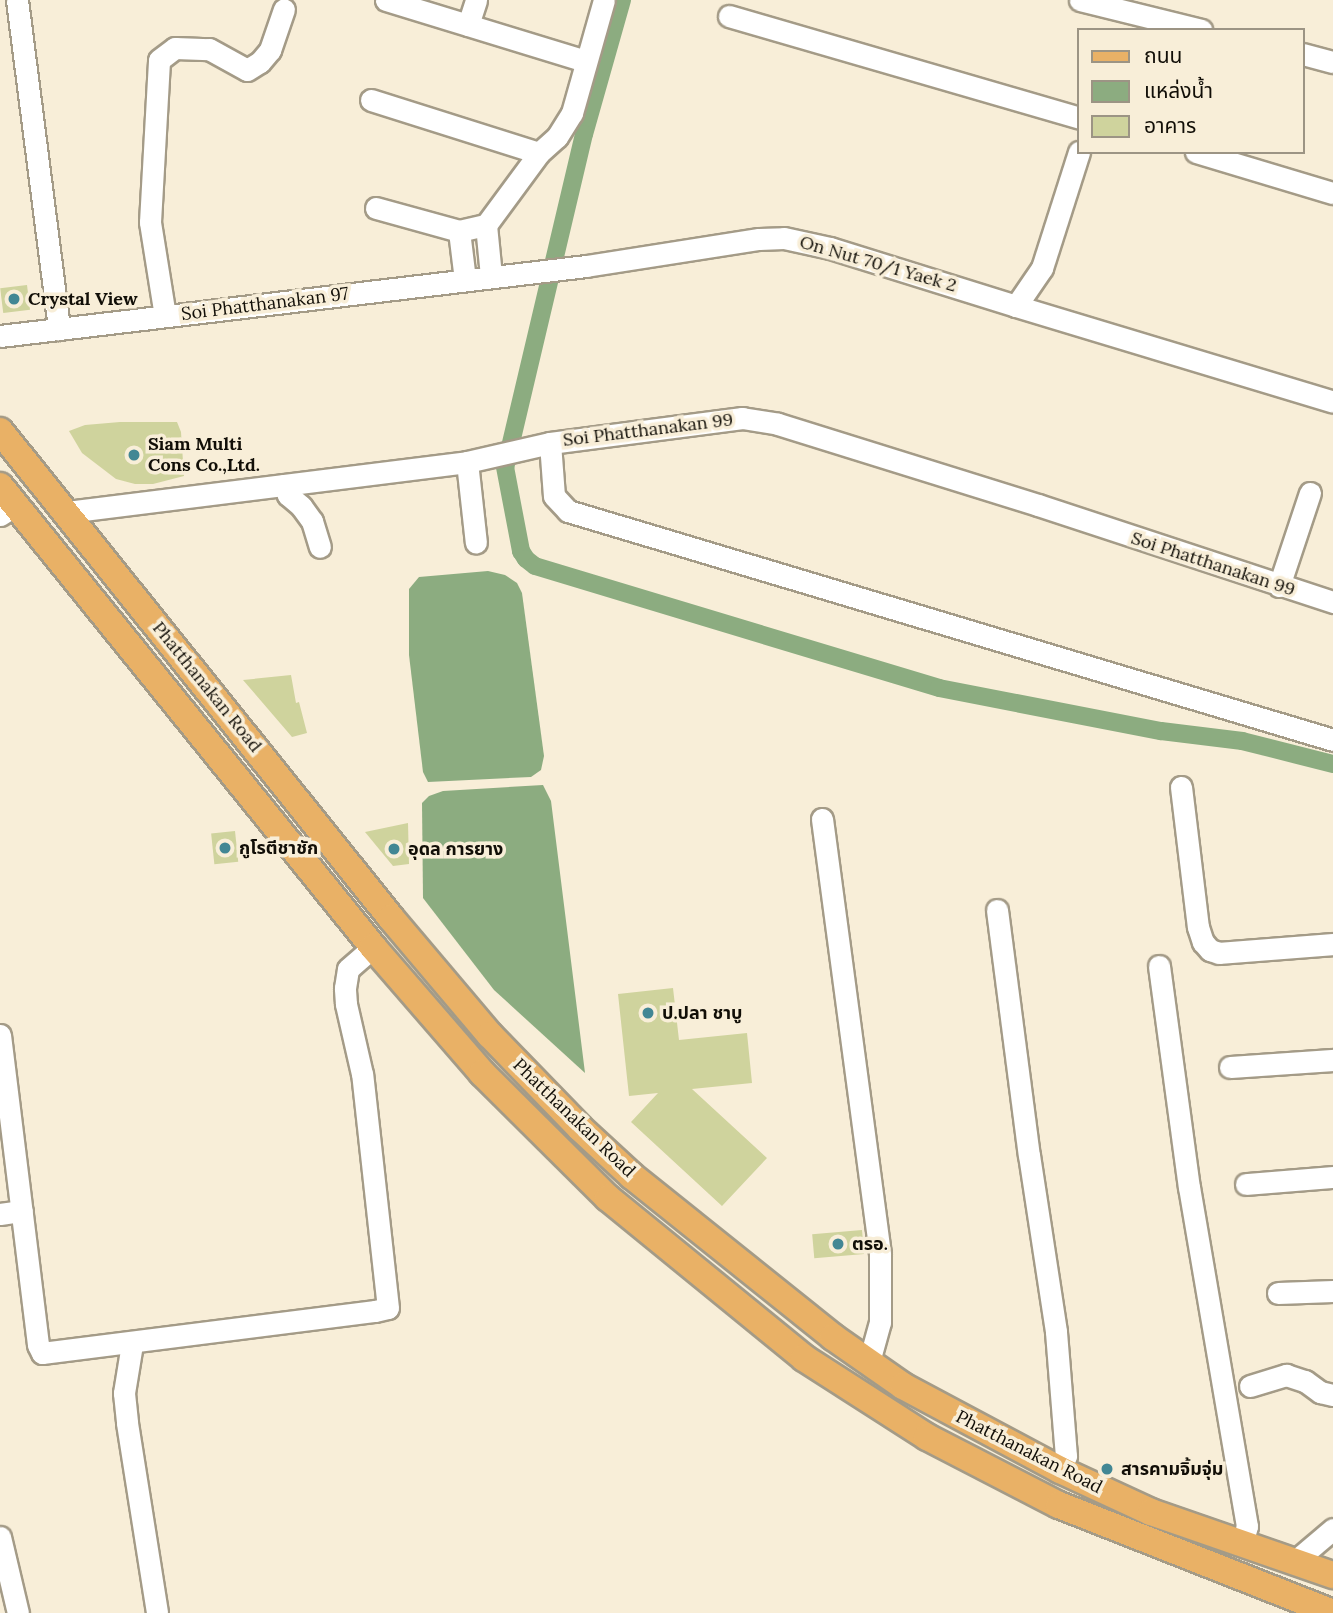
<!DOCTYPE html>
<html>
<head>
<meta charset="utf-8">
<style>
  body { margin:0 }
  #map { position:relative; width:1333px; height:1613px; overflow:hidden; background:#f8eed8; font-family:Lora,"Noto Sans Thai",serif }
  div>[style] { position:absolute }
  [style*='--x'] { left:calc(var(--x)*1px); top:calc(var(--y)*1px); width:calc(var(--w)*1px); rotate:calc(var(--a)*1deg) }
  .water>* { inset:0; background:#8cac80 }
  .canal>* { height:18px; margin:-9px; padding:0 9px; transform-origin:9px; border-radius:9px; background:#8cac80 }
  .building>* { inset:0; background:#cfd39d; transform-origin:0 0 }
  .roads { filter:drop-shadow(2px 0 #a49b87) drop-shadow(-2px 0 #a49b87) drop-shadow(0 2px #a49b87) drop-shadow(0 -2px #a49b87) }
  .minor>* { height:21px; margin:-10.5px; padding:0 10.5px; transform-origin:10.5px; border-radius:10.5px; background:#fff }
  .major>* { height:26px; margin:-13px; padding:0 13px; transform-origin:13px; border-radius:13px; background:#e9b166 }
  .dots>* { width:19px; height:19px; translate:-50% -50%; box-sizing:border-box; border:4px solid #f8eed8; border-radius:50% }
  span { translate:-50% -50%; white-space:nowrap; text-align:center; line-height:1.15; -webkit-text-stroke:7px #f8eed8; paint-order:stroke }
  .street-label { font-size:18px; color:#110e07 }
  .poi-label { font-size:18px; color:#110e07; font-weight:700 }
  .left { translate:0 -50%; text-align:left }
  .legend { position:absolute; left:1077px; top:28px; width:228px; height:126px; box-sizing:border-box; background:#f8eed8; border:2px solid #9c9484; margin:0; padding:9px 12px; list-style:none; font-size:21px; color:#110e07 }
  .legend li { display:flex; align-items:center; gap:14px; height:35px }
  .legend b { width:35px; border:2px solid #9c9484 }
</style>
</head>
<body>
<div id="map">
  <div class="water">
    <i style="clip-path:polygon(488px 571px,505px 575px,517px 583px,522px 593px,544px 756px,541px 770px,531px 777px,428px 782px,423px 772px,409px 655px,409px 589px,419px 577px)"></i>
    <i style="clip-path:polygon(543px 785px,551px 801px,585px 1073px,494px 990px,423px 898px,422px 803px,429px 796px,443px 791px)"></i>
  </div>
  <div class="canal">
    <i style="--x:622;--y:0;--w:139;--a:105.8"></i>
    <i style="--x:584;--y:134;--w:342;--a:103.3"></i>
    <i style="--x:505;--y:467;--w:86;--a:79.2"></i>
    <i style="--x:521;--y:551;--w:9;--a:58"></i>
    <i style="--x:526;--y:559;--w:11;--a:38"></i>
    <i style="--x:535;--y:566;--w:422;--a:16.8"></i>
    <i style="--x:939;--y:688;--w:226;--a:11"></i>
    <i style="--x:1161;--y:731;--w:82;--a:7"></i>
    <i style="--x:1242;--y:741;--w:94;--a:14.2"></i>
  </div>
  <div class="building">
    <i style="left:27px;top:285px;width:25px;height:27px;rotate:83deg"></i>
    <i style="clip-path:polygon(120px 422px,177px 422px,181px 432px,184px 476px,153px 484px,135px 484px,116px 479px,82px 453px,69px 431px,85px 425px)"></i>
    <i style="clip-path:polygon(291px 675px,296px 703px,299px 702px,307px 733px,292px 737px,243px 680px)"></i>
    <i style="clip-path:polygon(408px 823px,409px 864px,393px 866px,365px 832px)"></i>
    <i style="left:235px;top:831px;width:31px;height:24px;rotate:84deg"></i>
    <i style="clip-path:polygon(673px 988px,679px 1040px,747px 1033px,752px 1083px,692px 1089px,767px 1158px,722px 1206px,631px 1122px,658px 1093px,629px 1096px,618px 994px)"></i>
    <i style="left:862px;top:1230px;width:24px;height:50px;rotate:85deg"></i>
  </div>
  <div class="roads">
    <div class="minor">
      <i style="--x:17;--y:0;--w:332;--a:82.7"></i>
      <i style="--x:386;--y:0;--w:209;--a:17"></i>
      <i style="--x:1080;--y:0;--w:125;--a:13.9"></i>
      <i style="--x:729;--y:16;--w:365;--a:16.2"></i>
      <i style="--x:468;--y:25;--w:26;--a:-72"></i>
      <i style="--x:1303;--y:54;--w:31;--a:15"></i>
      <i style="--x:371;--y:100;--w:176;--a:17.5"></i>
      <i style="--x:1196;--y:152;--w:143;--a:16.7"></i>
      <i style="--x:376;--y:208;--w:86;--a:15.5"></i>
      <i style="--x:459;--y:231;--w:28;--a:-13"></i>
      <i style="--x:486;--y:225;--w:89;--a:-53.6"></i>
      <i style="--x:539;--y:153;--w:24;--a:-42"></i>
      <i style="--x:557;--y:137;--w:28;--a:-58"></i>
      <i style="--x:572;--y:113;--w:117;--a:-74.2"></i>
      <i style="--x:486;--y:225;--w:51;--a:84.4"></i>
      <i style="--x:459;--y:231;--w:49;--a:83"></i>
      <i style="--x:1016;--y:306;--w:331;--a:16.8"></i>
      <i style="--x:165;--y:316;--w:95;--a:-99.1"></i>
      <i style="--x:150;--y:222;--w:162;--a:-86.8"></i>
      <i style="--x:159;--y:60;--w:20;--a:-37"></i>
      <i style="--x:175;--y:48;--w:34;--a:2"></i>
      <i style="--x:209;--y:49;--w:43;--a:28.9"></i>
      <i style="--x:247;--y:70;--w:15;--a:-32"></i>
      <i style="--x:260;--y:62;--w:16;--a:-50"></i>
      <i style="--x:270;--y:50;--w:43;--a:-71.1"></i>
      <i style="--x:0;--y:336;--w:590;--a:-6.81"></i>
      <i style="--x:586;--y:266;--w:175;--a:-8.9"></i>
      <i style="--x:759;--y:239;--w:25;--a:-2"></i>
      <i style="--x:784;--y:238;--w:47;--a:12.3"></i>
      <i style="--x:830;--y:248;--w:195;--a:17.3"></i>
      <i style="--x:1016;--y:306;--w:46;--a:-55.6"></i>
      <i style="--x:1042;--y:268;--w:122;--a:-72.3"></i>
      <i style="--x:550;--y:443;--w:53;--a:85.7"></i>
      <i style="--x:554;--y:496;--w:21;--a:47"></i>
      <i style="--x:568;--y:511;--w:799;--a:16.66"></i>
      <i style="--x:467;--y:462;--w:81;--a:83.7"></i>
      <i style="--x:284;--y:485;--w:11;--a:68"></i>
      <i style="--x:288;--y:495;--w:17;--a:40"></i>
      <i style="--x:301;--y:506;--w:19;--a:54"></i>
      <i style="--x:312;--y:521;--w:27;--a:73"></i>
      <i style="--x:67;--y:512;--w:403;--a:-7.1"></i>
      <i style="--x:467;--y:462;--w:85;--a:-12.9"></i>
      <i style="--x:550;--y:443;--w:194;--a:-7.4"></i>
      <i style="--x:742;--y:418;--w:36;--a:9"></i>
      <i style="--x:778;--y:424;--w:272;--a:17.3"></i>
      <i style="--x:1038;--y:505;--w:311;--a:18.2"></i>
      <i style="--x:0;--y:515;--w:19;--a:-32"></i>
      <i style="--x:1279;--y:586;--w:98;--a:-71.6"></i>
      <i style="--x:1181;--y:787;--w:141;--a:83.1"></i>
      <i style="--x:1198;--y:927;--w:16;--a:72"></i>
      <i style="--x:1203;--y:942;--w:11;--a:49"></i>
      <i style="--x:1210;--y:950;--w:9;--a:18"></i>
      <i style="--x:1219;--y:953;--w:114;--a:-4.5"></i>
      <i style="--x:822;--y:819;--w:439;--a:82.4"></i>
      <i style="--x:880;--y:1254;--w:68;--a:90"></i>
      <i style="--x:880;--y:1322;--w:41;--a:105.4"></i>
      <i style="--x:997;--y:910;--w:247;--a:82.6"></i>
      <i style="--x:1029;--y:1155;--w:179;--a:81.3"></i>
      <i style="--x:1056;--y:1332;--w:124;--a:85.4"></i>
      <i style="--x:1066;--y:1456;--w:15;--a:113"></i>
      <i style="--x:1159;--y:966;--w:223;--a:82.3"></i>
      <i style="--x:1189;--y:1187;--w:344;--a:80.3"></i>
      <i style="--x:1247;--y:1526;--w:18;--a:106"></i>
      <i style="--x:0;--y:1035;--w:312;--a:83"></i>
      <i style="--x:38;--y:1345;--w:9;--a:63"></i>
      <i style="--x:42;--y:1353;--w:336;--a:-7.2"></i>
      <i style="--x:375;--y:1311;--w:13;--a:-13"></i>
      <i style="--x:388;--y:1308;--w:235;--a:-96.3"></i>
      <i style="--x:362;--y:1074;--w:72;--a:-102.9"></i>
      <i style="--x:346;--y:1004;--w:16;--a:-94"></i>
      <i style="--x:345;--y:988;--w:19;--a:-81"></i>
      <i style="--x:348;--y:969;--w:33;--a:-41"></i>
      <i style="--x:1230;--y:1067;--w:103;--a:-3.9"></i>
      <i style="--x:1246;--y:1184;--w:87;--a:-4.6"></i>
      <i style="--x:0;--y:1214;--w:22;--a:-8"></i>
      <i style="--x:1278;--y:1293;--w:55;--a:-2.1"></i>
      <i style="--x:132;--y:1344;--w:50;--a:99.3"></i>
      <i style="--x:124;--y:1393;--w:30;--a:84"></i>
      <i style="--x:127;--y:1423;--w:192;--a:81"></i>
      <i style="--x:1250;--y:1386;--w:38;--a:-17"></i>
      <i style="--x:1286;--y:1375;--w:20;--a:18"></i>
      <i style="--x:1305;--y:1381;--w:19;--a:36"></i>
      <i style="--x:1320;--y:1392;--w:13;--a:13"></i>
      <i style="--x:0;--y:1537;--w:78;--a:76.7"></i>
      <i style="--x:1294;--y:1562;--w:51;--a:-40.2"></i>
    </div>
    <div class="major">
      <i style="--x:0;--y:431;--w:625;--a:51.24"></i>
      <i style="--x:391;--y:918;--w:153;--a:49.8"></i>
      <i style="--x:490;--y:1035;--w:129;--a:45.9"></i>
      <i style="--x:580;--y:1128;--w:71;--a:42.7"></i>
      <i style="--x:632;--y:1176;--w:258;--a:38.7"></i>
      <i style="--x:833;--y:1337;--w:85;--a:35"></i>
      <i style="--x:903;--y:1386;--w:178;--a:28.1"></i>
      <i style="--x:1060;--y:1470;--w:100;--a:24.8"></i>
      <i style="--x:1151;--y:1512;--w:193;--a:19.1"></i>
      <i style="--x:0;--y:486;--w:593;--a:51.02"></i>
      <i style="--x:373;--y:947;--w:167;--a:49.1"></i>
      <i style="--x:482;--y:1073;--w:177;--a:44.8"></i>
      <i style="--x:608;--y:1198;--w:253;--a:39.2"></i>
      <i style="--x:804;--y:1358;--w:146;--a:32.7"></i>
      <i style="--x:927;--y:1437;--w:148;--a:27.3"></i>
      <i style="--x:1059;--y:1505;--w:295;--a:21.5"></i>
    </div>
  </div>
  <div class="dots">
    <i style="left:14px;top:299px;background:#428794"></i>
    <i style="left:134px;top:455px;background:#428794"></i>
    <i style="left:225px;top:848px;background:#428794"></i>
    <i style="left:394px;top:849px;background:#428794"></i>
    <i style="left:648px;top:1013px;background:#428794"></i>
    <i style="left:838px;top:1244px;background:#428794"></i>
    <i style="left:1107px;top:1469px;background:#428794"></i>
  </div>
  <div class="street-label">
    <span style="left:878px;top:264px;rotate:16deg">On Nut 70/1 Yaek 2</span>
    <span style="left:265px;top:304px;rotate:-7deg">Soi Phatthanakan 97</span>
    <span style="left:648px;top:430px;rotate:-7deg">Soi Phatthanakan 99</span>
    <span style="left:1213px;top:564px;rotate:18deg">Soi Phatthanakan 99</span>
    <span style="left:207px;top:687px;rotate:51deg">Phatthanakan Road</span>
    <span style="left:574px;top:1118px;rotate:44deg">Phatthanakan Road</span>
    <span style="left:1029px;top:1452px;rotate:27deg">Phatthanakan Road</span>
  </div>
  <div class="poi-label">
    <span class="left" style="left:28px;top:299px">Crystal View</span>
    <span class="left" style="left:148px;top:455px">Siam Multi<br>Cons Co.,Ltd.</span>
    <span class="left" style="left:239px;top:848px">กูโรตีชาชัก</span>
    <span class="left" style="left:408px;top:849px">อุดล การยาง</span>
    <span class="left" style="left:662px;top:1013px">ป.ปลา ชาบู</span>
    <span class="left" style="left:852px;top:1244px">ตรอ.</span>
    <span class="left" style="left:1121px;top:1469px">สารคามจิ้มจุ่ม</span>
  </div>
  <ul class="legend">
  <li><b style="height:9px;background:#e9b166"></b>ถนน</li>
  <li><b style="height:19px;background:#8cac80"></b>แหล่งน้ำ</li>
  <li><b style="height:19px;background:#cfd39d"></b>อาคาร</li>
  </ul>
</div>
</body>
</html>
